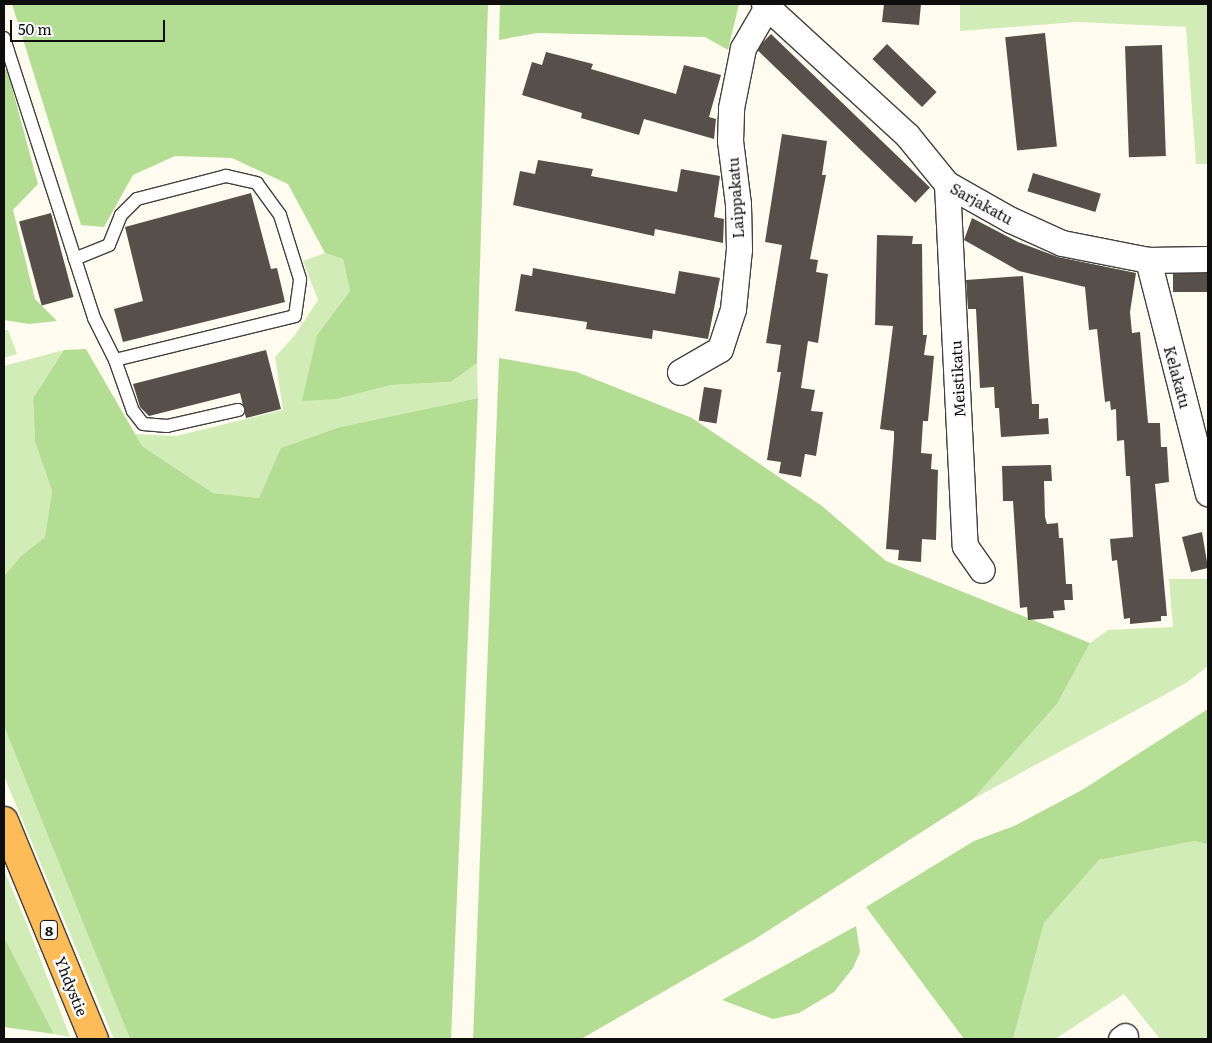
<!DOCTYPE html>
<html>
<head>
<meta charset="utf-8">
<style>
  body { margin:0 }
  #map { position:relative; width:1212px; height:1043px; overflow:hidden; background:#fffcef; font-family:Literata,serif }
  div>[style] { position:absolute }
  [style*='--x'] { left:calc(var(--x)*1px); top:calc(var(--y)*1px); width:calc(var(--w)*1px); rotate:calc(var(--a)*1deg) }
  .green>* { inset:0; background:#d1ecb6 }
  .forest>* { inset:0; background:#b4dd94 }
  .building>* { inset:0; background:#574f49; transform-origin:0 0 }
  .roads { filter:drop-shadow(1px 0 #414141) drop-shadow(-1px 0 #414141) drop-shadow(0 1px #414141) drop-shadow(0 -1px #414141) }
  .service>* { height:12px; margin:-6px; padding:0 6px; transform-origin:6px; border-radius:6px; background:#fff }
  .minor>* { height:25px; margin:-12.5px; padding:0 12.5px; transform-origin:12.5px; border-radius:12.5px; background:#fff }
  .trunk>* { height:28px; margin:-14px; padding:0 14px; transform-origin:14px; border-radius:14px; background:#fdbc58 }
  span { translate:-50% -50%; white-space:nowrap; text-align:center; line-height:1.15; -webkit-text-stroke:5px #fff; paint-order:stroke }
  .shield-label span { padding:1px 4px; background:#fff; border:1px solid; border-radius:4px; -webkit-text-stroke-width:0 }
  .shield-label { font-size:14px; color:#0e0e0e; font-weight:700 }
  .street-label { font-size:15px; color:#0e0e0e }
  .frame { position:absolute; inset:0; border:5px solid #0e0e0e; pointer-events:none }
  .scale { position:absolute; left:10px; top:20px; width:155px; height:22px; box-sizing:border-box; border:2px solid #0e0e0e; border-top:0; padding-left:6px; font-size:15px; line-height:18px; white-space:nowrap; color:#0e0e0e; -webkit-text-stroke:4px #fff; paint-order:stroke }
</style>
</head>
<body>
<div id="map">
  <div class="green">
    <i style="clip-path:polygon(960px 4px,1208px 4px,1208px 164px,1196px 164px,1186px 27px,1077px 22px,960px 31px)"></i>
    <i style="clip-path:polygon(325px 253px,343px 259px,350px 291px,317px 335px,337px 399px,391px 385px,451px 382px,477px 363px,478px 398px,340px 427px,282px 448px,259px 498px,213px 493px,142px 446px,135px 434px,176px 436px,283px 410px,275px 357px,295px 335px,318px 300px,303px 261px)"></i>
    <i style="clip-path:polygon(4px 330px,8px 330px,17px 354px,4px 358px)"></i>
    <i style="clip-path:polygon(64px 350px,33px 398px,35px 442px,52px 491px,45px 537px,21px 556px,4px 576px,4px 366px)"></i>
    <i style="clip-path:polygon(1169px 579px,1208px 579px,1208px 666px,1186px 683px,973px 799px,1057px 704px,1090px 643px,1108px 630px,1173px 627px)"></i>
    <i style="clip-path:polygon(4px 726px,44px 822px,130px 1039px,114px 1039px,4px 776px)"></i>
    <i style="clip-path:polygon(1194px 841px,1208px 844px,1208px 1039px,1160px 1039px,1124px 994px,1055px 1039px,1013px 1039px,1044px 923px,1099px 860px)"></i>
    <i style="clip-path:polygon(4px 870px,30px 932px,70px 1037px,54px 1034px,4px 937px)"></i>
  </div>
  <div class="forest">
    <i style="clip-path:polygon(12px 4px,488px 4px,477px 363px,451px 382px,391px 385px,337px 399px,302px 401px,317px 335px,350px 291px,343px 259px,325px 253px,288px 184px,232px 158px,175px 156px,133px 175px,104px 227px,81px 225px)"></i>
    <i style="clip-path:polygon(500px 4px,739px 4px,728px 50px,705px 37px,537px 33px,499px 40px)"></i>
    <i style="clip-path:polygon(7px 69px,38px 184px,13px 210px,35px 299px,57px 321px,29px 324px,4px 320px,4px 70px)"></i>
    <i style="clip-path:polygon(86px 349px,142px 446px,213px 493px,259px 498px,281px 448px,340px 427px,478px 398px,451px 1039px,130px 1039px,4px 726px,4px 576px,21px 556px,45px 537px,52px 491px,35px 442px,33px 398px,64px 350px)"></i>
    <i style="clip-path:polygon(499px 358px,577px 372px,692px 418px,822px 506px,886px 561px,1090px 643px,1057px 704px,973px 799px,755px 939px,581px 1039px,473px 1039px)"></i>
    <i style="clip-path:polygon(1208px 709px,1208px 844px,1194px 841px,1099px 860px,1044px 923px,1013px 1039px,964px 1039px,866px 907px,974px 841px,1014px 826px,1082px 790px)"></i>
    <i style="clip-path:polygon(856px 926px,860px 952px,853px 968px,834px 992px,799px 1013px,773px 1019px,722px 1000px)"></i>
    <i style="clip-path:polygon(4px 937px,54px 1034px,4px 1027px)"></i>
  </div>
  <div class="building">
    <i style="clip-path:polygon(884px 4px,921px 4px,919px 25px,882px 22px)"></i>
    <i style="left:1045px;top:33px;width:114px;height:40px;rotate:84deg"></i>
    <i style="left:771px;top:34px;width:221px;height:21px;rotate:44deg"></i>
    <i style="left:887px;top:44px;width:69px;height:21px;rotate:44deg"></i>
    <i style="left:1162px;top:45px;width:111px;height:37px;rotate:88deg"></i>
    <i style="clip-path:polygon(546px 52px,593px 64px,591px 69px,676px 94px,684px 65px,721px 75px,709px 117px,716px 119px,714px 139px,644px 119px,639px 135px,581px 118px,582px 113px,522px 95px,532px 62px,542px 65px)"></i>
    <i style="clip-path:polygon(782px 134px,827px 141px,822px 175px,826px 175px,810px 259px,818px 260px,816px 272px,828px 274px,818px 343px,808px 341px,801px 388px,815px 390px,811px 411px,823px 412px,816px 456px,805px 454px,801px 477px,779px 473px,781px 462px,767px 460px,781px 372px,777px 372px,781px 345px,766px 343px,782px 245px,765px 242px)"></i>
    <i style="clip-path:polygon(538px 160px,593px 169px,591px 176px,677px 192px,681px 169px,720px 176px,714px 217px,724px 219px,723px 243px,655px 229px,654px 236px,513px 205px,520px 171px,535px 174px)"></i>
    <i style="left:1033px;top:173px;width:71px;height:19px;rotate:17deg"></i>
    <i style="clip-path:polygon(251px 193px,271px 269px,277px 268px,285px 302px,123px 342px,114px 309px,143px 301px,125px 227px)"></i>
    <i style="left:51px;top:213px;width:87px;height:33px;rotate:75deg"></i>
    <i style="clip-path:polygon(972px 218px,1018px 242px,1058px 257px,1136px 273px,1130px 312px,1132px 333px,1140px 332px,1148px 423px,1160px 423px,1161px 447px,1167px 447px,1169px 482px,1155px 484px,1167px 616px,1161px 616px,1161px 621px,1130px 624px,1130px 618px,1124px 619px,1117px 560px,1112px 561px,1110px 539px,1133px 537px,1130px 476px,1126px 476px,1124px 440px,1117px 441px,1116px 409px,1111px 410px,1110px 401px,1105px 402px,1097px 329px,1089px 330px,1085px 287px,1019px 271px,964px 240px)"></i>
    <i style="clip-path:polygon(877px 235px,913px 236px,912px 244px,922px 244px,923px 335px,927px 335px,924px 355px,934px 356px,928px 421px,923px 421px,921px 453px,932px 454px,931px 469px,938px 470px,936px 540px,922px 539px,921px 562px,898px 560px,899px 550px,886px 549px,894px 439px,894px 431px,880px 429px,893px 326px,875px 325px)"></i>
    <i style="clip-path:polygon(533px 268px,675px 294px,679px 271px,720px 278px,708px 339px,653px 330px,652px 339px,586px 329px,587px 322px,515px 311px,521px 274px,532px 276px)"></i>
    <i style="left:1208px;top:273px;width:19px;height:35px;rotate:90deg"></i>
    <i style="clip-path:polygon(1023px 276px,1032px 404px,1039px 404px,1039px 419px,1048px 418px,1049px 434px,1001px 437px,999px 408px,995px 408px,994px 387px,980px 388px,976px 309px,968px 309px,966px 280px)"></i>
    <i style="clip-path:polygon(266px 350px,281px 409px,246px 418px,240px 393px,149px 416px,140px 407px,133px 384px)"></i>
    <i style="left:704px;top:387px;width:18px;height:34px;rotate:9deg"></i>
    <i style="clip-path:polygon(1051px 465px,1052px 481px,1044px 481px,1045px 517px,1047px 524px,1058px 523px,1059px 538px,1063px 538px,1066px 584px,1072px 584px,1073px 600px,1064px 600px,1065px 610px,1053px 611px,1054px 618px,1028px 620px,1027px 607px,1020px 608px,1013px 501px,1003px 501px,1002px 466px)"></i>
    <i style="clip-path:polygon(1202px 532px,1208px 568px,1191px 572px,1182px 537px)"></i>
  </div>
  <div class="roads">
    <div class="service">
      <i style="--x:4;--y:38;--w:14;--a:73"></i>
      <i style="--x:8;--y:51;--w:219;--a:72.1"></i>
      <i style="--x:75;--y:259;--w:62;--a:72.1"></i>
      <i style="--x:94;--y:318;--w:47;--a:63.4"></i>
      <i style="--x:115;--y:360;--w:185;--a:-13.7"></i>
      <i style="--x:295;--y:316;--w:37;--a:-82"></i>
      <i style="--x:300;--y:279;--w:67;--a:-107.4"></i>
      <i style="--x:280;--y:215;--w:39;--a:-126"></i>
      <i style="--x:257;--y:183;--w:32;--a:-167"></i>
      <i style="--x:226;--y:176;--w:92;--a:165.5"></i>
      <i style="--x:137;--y:199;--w:23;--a:135"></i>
      <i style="--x:121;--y:215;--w:32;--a:112"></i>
      <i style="--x:109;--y:245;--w:37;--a:158"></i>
      <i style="--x:115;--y:360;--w:54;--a:70.6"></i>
      <i style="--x:133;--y:411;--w:16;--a:52"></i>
      <i style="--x:143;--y:424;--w:24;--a:5"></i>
      <i style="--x:167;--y:426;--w:73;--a:-12.7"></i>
    </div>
    <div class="minor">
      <i style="--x:764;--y:4;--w:194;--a:42.5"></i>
      <i style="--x:907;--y:135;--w:63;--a:50.8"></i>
      <i style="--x:947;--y:184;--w:73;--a:29.4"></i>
      <i style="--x:1011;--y:220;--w:56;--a:24.3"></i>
      <i style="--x:1062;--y:243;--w:88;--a:11.2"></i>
      <i style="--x:1148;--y:260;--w:60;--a:-1"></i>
      <i style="--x:947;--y:184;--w:362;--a:87.2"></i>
      <i style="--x:965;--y:546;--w:29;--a:55"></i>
      <i style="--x:1148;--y:260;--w:241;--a:75.6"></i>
      <i style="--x:680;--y:372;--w:46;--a:-29.9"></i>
      <i style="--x:720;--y:349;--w:42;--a:-72"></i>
      <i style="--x:733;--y:309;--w:60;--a:-84.3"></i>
      <i style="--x:739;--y:249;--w:45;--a:-91.3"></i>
      <i style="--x:738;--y:204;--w:64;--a:-97.2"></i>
      <i style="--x:730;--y:141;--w:33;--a:-88"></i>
      <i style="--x:731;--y:108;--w:61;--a:-78.7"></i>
      <i style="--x:743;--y:48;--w:48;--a:-59.7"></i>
      <i style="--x:1121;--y:1039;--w:5;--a:-37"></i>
    </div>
    <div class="trunk">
      <i style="--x:4;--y:821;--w:236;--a:67.6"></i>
    </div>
  </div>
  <div class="shield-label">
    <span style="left:49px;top:930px">8</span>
  </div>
  <div class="street-label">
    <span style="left:735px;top:198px;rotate:-94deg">Laippakatu</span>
    <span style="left:982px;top:203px;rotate:29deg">Sarjakatu</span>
    <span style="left:1178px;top:377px;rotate:75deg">Kelakatu</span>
    <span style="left:957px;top:379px;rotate:-93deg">Meistikatu</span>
    <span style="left:72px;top:986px;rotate:68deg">Yhdystie</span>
  </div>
  <div class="frame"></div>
  <div class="scale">50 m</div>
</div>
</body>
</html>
